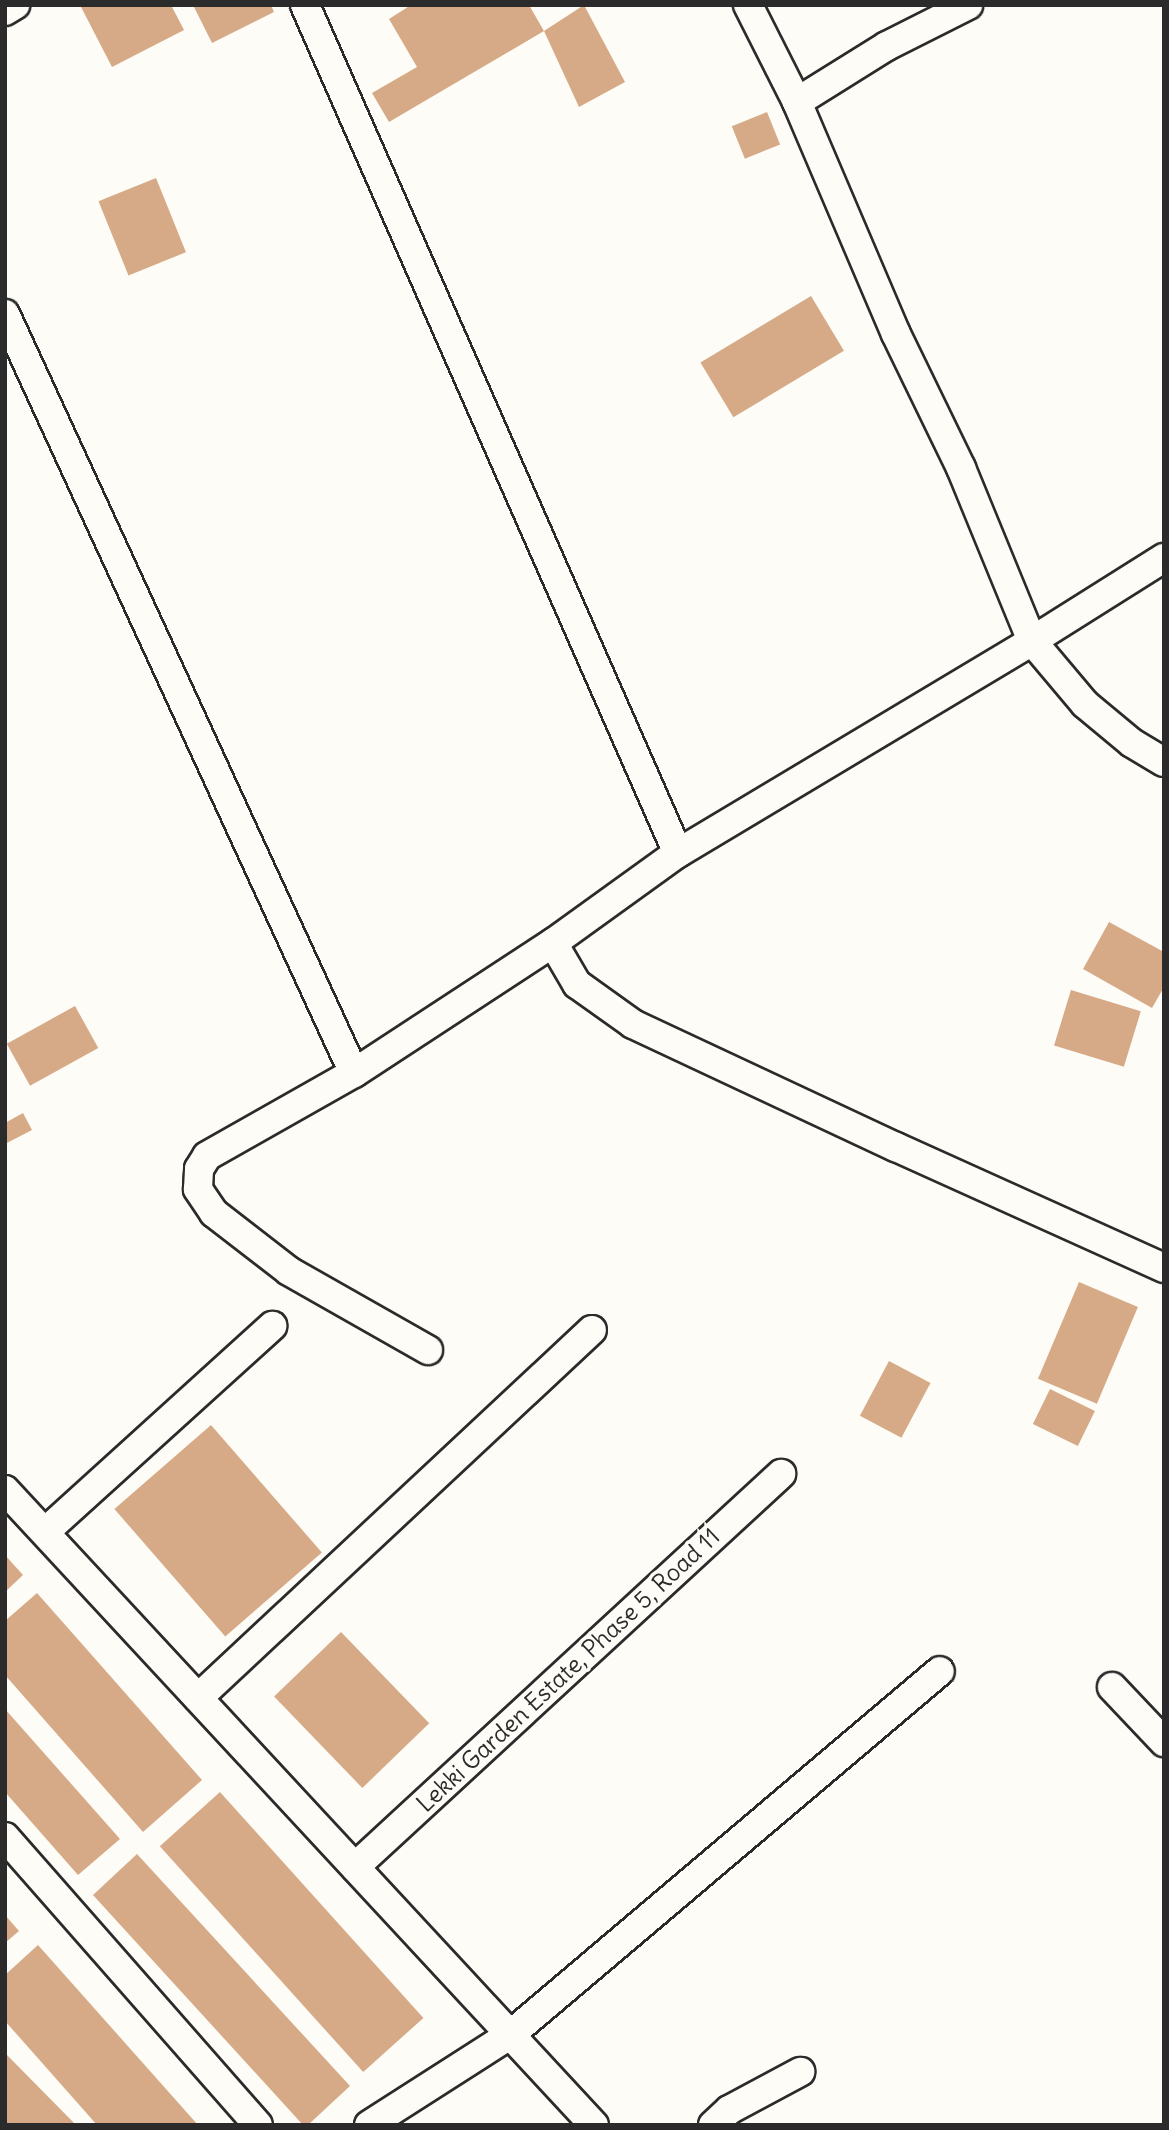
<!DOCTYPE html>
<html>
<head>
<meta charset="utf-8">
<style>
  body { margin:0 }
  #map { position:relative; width:1169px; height:2130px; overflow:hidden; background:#fdfcf7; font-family:Delius,sans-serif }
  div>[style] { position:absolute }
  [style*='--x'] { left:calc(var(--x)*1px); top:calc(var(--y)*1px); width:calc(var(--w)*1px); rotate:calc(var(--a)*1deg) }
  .building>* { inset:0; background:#d6aa87; transform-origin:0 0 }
  .roads { filter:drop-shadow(2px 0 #2b2b2b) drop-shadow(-2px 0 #2b2b2b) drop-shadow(0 2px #2b2b2b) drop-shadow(0 -2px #2b2b2b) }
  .street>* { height:28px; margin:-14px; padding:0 14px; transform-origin:14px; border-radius:14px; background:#fdfcf7 }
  span { translate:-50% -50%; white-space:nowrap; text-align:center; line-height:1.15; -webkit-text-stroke:7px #fdfcf7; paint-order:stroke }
  .street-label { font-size:24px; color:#2b2b2b }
  .frame { position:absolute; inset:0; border:7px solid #2b2b2b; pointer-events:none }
</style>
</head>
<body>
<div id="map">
  <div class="building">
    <i style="clip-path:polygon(80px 5px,171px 5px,184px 30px,112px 67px)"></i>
    <i style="clip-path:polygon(193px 5px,271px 5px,274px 12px,212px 43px)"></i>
    <i style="clip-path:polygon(411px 5px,529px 5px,544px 31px,389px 122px,372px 93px,417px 67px,389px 19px)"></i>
    <i style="clip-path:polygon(584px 5px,625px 82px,579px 107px,544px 31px)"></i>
    <i style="left:767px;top:112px;width:35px;height:38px;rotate:68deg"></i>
    <i style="left:156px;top:178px;width:80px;height:62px;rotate:68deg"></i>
    <i style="left:811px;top:296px;width:64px;height:129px;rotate:59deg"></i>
    <i style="clip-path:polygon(1109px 922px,1164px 952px,1164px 987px,1152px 1008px,1083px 969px)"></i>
    <i style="left:1071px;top:990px;width:73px;height:58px;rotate:17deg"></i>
    <i style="left:75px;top:1006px;width:48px;height:78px;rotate:61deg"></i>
    <i style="clip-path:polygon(23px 1113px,32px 1130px,5px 1144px,5px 1123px)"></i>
    <i style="left:1079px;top:1282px;width:64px;height:105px;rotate:23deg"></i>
    <i style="left:889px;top:1361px;width:47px;height:62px;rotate:28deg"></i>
    <i style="left:1050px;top:1389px;width:50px;height:39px;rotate:26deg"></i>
    <i style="left:211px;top:1425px;width:169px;height:128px;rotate:49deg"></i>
    <i style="clip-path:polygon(5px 1555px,23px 1575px,5px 1592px)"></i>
    <i style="clip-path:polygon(37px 1593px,202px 1780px,143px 1832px,5px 1675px,5px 1621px)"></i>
    <i style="left:341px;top:1632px;width:127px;height:93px;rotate:46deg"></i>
    <i style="clip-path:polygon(5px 1709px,120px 1839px,78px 1875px,5px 1792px)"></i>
    <i style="left:220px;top:1792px;width:304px;height:81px;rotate:48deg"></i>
    <i style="clip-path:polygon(137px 1854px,350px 2086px,308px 2125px,303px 2125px,93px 1895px)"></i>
    <i style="clip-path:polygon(5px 1915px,19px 1931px,5px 1943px)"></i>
    <i style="clip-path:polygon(38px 1945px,198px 2125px,97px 2125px,5px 2021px,5px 1975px)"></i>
    <i style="clip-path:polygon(5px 2053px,76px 2125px,5px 2125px)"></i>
  </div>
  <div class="roads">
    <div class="street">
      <i style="--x:305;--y:5;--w:926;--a:66.26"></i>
      <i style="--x:748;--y:5;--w:109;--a:63.2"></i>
      <i style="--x:797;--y:102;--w:252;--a:66.9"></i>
      <i style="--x:896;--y:334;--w:149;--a:64.1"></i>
      <i style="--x:961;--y:468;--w:187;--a:67.7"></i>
      <i style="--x:1032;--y:641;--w:82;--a:49.9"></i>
      <i style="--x:1085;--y:704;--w:61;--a:39.7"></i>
      <i style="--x:1132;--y:743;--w:37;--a:31"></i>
      <i style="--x:5;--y:11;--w:12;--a:-31"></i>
      <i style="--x:797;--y:102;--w:106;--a:-31.9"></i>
      <i style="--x:887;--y:46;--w:91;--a:-26.8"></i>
      <i style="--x:5;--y:314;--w:835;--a:65.31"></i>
      <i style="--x:553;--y:943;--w:48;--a:59.7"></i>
      <i style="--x:577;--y:984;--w:69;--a:35.5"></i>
      <i style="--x:633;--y:1024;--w:290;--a:25.1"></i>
      <i style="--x:896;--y:1147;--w:294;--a:24.3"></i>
      <i style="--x:428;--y:1350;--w:160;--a:-150.4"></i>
      <i style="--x:289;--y:1271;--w:95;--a:-142.3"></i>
      <i style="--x:214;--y:1213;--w:29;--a:-124"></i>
      <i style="--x:198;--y:1189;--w:20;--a:-87"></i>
      <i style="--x:199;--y:1169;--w:15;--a:-58"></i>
      <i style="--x:207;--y:1156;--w:169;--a:-29.5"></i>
      <i style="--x:354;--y:1073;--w:238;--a:-33.2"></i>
      <i style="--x:553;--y:943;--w:154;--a:-35.8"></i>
      <i style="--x:678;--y:853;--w:413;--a:-30.9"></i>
      <i style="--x:1032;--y:641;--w:156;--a:-32.2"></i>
      <i style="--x:5;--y:1490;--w:866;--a:47.15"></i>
      <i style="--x:45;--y:1532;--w:307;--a:-42.2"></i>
      <i style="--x:1112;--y:1687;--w:76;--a:46.6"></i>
      <i style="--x:198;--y:1698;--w:539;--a:-43.05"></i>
      <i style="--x:5;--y:1837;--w:383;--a:48.7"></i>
      <i style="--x:355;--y:1867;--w:580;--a:-42.69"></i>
      <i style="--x:369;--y:2125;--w:167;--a:-32.6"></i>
      <i style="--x:510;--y:2035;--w:563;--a:-40.25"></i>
      <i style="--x:713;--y:2125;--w:22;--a:-43"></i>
      <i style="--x:729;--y:2110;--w:81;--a:-28.2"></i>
    </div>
  </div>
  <div class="street-label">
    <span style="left:568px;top:1670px;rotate:-43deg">Lekki Garden Estate, Phase 5, Road 11</span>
  </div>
  <div class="frame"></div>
</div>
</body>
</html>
